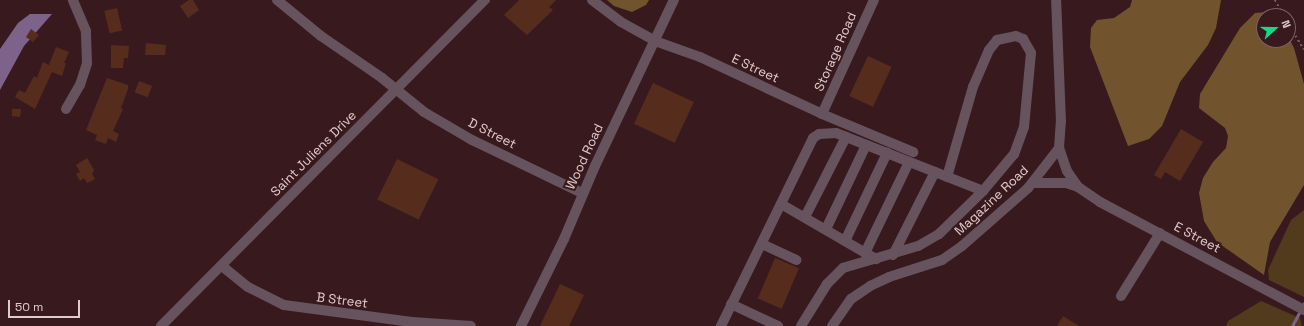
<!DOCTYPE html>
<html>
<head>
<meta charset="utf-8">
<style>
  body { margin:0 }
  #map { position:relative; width:1304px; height:326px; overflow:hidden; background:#381a1e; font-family:"Space Grotesk",sans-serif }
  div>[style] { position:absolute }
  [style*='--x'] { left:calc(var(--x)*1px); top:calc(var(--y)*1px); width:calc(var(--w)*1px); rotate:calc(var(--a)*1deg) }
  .green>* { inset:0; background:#523a1c }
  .forest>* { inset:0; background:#71532e }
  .water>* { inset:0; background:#7d638a }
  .stream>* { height:3px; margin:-1.5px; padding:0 1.5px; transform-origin:1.5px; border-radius:1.5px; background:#7d638a }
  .building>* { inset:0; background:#562d1d; transform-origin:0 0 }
  .path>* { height:1.5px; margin-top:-0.75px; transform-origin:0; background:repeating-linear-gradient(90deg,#775c60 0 2px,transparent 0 5px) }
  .minor>* { height:10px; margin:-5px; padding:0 5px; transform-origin:5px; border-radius:5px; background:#66535e }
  span { translate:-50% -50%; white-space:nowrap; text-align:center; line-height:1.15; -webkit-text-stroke:4px #381a1e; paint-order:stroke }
  .street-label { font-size:13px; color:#e1cbcd }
  .north { position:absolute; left:1256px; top:8px; width:40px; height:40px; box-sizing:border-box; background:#381a1e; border:1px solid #7c6164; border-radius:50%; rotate:69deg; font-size:11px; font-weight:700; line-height:16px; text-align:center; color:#e1cbcd }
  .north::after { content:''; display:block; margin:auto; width:14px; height:18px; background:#15d989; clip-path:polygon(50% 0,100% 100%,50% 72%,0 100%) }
  .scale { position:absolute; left:8px; top:300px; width:72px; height:18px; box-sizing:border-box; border:2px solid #e1cbcd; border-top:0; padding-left:5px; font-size:12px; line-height:14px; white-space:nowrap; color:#e1cbcd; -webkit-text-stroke:3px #381a1e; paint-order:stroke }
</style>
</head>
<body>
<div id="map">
  <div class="green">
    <i style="clip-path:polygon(1304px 210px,1304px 297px,1269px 280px,1268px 270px,1291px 220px)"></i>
    <i style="clip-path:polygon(1261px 301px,1300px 318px,1302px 326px,1226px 326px,1228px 321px)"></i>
  </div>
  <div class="forest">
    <i style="clip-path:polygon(607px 0,649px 0,646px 5px,632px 12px,614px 6px)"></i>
    <i style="clip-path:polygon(1132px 0,1221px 0,1216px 28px,1208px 45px,1180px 82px,1162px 126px,1149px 139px,1128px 146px,1090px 47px,1091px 28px,1097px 20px,1114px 18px,1130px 7px)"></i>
    <i style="clip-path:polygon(1268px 12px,1272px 16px,1264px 16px,1264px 40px,1288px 40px,1288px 36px,1294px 48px,1304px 84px,1304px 185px,1270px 242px,1264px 275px,1217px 242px,1204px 221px,1199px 193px,1203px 178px,1213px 162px,1226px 148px,1228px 136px,1225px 128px,1199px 108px,1200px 94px,1240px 28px,1255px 13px)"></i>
  </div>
  <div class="water">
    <i style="clip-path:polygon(30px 14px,52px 14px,24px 46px,0 90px,0 49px,18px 23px)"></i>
  </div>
  <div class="stream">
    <i style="--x:1292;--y:326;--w:26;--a:-62"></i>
  </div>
  <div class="building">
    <i style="clip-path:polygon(189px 0,193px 0,199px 10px,188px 18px,180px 6px)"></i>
    <i style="clip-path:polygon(519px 0,556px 0,549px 7px,553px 10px,527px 35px,504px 15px)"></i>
    <i style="left:117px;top:8px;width:23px;height:13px;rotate:77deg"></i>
    <i style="clip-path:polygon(31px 29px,39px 35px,33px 42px,26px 37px)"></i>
    <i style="clip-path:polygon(146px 43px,166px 45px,165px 55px,145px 55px)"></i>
    <i style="clip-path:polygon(111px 45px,129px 46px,128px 58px,124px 58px,123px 68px,111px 68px)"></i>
    <i style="clip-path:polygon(56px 47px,69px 52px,64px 63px,66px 63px,62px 76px,52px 72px,35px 109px,15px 97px,19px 90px,25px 93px,34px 76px,37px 78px,43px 62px,49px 65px)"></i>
    <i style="left:868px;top:56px;width:26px;height:44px;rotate:25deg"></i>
    <i style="clip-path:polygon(107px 78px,128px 85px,128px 89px,121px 108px,123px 109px,113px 131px,119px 134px,116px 142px,108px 138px,106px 144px,95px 140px,97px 135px,86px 130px)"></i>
    <i style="left:139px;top:81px;width:14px;height:12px;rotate:21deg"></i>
    <i style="left:653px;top:83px;width:45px;height:45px;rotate:25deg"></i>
    <i style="clip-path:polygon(12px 109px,21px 109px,20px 117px,12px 116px)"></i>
    <i style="clip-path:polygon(1181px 129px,1203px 142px,1180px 181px,1165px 172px,1161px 179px,1154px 175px)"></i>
    <i style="clip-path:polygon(87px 158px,94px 170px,92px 174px,95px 179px,87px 183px,84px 178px,80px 181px,76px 174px,80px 172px,76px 165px)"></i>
    <i style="left:397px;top:159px;width:46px;height:45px;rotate:26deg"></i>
    <i style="left:775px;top:258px;width:26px;height:44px;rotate:23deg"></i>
    <i style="clip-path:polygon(560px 284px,584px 295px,569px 326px,540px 326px)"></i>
    <i style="clip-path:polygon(1063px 316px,1079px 326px,1057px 326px)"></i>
  </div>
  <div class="path">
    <i style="--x:1275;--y:0;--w:18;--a:61"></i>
    <i style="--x:1288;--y:23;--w:31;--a:59"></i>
  </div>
  <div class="minor">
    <i style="--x:277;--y:0;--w:57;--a:39.3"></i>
    <i style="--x:321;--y:36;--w:74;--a:34.5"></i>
    <i style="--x:382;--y:78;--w:54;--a:39"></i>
    <i style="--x:424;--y:112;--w:56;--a:30.3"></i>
    <i style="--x:472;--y:140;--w:122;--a:25.7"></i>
    <i style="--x:592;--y:0;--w:36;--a:37"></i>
    <i style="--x:621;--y:22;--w:39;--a:29"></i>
    <i style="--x:655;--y:41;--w:48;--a:19.6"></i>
    <i style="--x:700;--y:57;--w:135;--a:25"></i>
    <i style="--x:822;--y:114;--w:99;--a:22.7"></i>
    <i style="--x:66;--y:109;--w:28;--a:-60"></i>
    <i style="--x:80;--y:85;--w:23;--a:-72"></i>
    <i style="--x:87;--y:63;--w:32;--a:-92"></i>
    <i style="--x:86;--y:31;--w:34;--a:-113"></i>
    <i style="--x:822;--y:114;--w:125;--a:-65.5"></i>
    <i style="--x:1059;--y:148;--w:24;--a:71"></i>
    <i style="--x:1067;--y:171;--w:19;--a:55"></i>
    <i style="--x:1078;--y:187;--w:27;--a:34"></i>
    <i style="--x:1100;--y:202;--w:231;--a:27.9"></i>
    <i style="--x:947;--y:177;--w:94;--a:-73.9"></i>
    <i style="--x:973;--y:87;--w:40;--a:-66.6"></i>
    <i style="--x:989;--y:50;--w:13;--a:-51"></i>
    <i style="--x:997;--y:40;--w:19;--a:-12"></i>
    <i style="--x:1016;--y:36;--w:8;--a:23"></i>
    <i style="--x:1023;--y:39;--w:16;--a:60"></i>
    <i style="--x:1031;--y:53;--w:74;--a:95.4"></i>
    <i style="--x:1024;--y:127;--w:29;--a:110"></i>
    <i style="--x:1014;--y:154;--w:48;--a:130"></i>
    <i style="--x:1032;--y:183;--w:34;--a:0"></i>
    <i style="--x:1066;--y:183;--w:13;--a:18"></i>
    <i style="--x:781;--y:204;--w:110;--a:30.1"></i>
    <i style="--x:805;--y:217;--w:90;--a:-62.9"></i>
    <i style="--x:826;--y:229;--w:93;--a:-64.5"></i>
    <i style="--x:845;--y:241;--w:98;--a:-64.5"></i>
    <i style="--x:762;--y:244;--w:38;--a:25"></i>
    <i style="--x:865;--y:253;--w:101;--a:-64.2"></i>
    <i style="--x:893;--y:255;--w:93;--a:-63.2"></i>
    <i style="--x:222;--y:266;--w:33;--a:39"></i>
    <i style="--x:248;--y:287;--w:40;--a:26.6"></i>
    <i style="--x:284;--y:305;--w:129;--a:7.6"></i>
    <i style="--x:412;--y:322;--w:59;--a:3.9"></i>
    <i style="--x:1121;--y:296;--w:74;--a:-58.2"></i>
    <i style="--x:731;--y:304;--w:52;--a:25.1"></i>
    <i style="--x:161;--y:326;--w:460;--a:-45.2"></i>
    <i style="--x:521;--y:326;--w:97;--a:-63.7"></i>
    <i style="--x:564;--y:239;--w:79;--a:-67"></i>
    <i style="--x:595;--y:166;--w:184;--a:-64.6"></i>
    <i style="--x:721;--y:326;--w:209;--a:-63.9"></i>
    <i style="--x:813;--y:138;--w:7;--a:-34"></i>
    <i style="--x:819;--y:134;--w:17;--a:-3"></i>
    <i style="--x:836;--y:133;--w:158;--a:21.5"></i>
    <i style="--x:983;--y:191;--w:62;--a:135.7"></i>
    <i style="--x:939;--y:234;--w:24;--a:150"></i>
    <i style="--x:918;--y:246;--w:78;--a:163.7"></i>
    <i style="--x:843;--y:268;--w:23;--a:135"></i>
    <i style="--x:827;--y:284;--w:49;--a:121.8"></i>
    <i style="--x:832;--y:326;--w:33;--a:-55"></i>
    <i style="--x:851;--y:299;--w:23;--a:-34"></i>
    <i style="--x:870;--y:286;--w:21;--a:-25"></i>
    <i style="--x:889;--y:277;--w:56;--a:-17.8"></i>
    <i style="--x:942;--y:260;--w:24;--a:-35"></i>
    <i style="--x:962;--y:246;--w:88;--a:-41.3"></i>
    <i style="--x:1028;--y:188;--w:51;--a:-52.2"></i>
    <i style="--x:1059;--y:148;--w:26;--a:-86"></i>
    <i style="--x:1061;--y:122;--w:122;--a:-92.3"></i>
  </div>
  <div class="street-label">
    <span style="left:836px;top:52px;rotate:-66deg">Storage Road</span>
    <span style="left:755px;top:69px;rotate:25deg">E Street</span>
    <span style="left:492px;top:134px;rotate:27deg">D Street</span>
    <span style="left:314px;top:154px;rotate:-45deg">Saint Juliens Drive</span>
    <span style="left:585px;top:157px;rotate:-65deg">Wood Road</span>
    <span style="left:992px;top:201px;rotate:-43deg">Magazine Road</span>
    <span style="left:1197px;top:238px;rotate:28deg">E Street</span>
    <span style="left:342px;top:301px;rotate:7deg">B Street</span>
  </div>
  <div class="north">N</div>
  <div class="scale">50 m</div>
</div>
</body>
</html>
